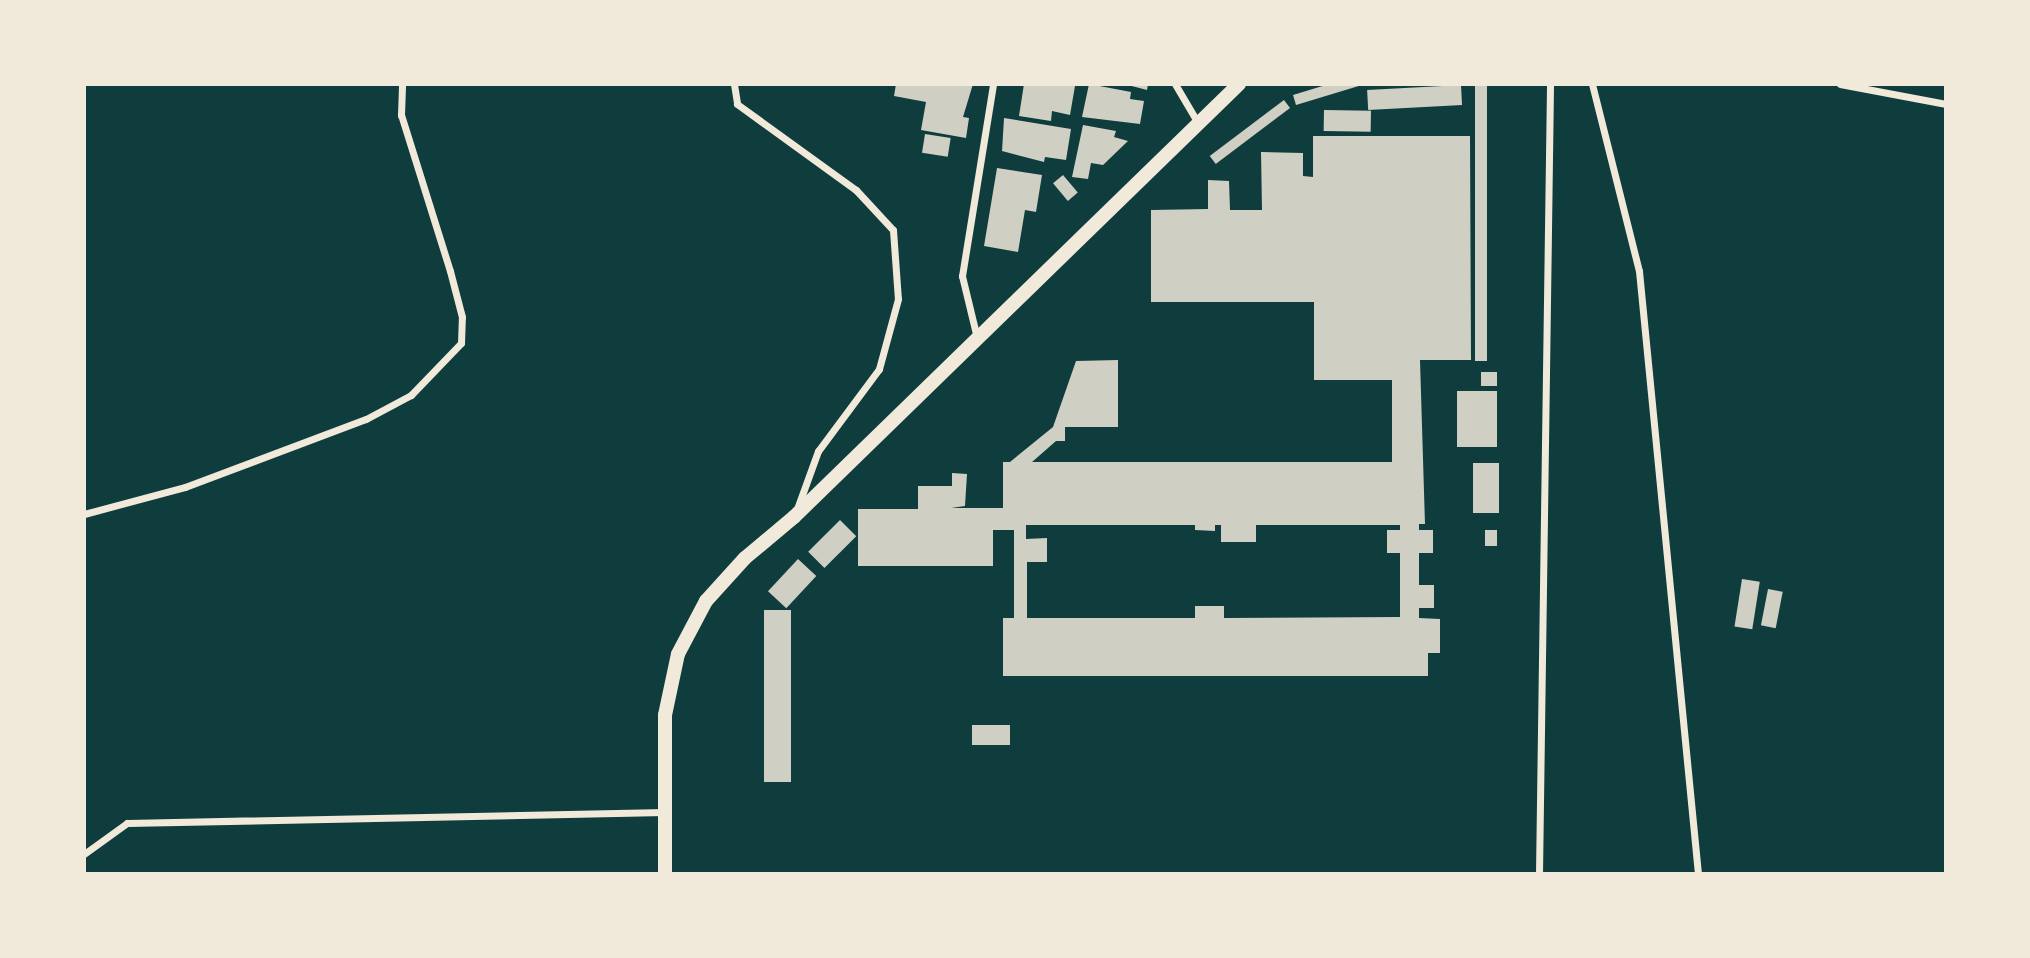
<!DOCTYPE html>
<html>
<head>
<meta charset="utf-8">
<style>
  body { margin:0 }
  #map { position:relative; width:2030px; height:958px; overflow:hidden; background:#0f3d3e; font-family:"Fira Sans Condensed",sans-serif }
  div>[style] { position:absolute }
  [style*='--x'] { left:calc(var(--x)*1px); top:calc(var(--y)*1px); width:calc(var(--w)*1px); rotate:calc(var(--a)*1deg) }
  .building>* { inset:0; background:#cfcfc3; transform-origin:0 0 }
  .minor>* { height:7px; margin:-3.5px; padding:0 3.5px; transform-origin:3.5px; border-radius:3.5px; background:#f1e9da }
  .secondary>* { height:14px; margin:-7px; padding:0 7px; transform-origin:7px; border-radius:7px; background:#f1e9da }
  span { translate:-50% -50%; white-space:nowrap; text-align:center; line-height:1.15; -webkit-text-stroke:7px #f1e9da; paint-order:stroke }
  .frame { position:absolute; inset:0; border:86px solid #f1e9da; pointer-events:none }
</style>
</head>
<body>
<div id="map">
  <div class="building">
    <i style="clip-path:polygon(896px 84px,973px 84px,963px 117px,969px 118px,966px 138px,921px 130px,926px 102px,894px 96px)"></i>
    <i style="clip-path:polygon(1024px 84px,1075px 86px,1070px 115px,1052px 111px,1051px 121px,1019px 116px)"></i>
    <i style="clip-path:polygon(1089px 84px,1131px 92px,1130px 99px,1144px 101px,1140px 124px,1082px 117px)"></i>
    <i style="clip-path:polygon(1124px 84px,1148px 84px,1147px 90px)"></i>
    <i style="clip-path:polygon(1329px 84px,1362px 85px,1296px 105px,1293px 95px)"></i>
    <i style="left:1475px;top:84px;width:12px;height:277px"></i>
    <i style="left:1461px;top:85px;width:20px;height:94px;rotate:87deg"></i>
    <i style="left:1284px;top:100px;width:10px;height:93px;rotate:53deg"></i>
    <i style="left:1324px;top:110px;width:47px;height:21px;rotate:1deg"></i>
    <i style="clip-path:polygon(1004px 118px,1071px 129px,1066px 160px,1045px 157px,1044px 162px,1002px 151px)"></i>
    <i style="clip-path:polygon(1083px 125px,1116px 131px,1114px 137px,1128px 141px,1103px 165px,1091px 163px,1088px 179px,1072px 177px)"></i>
    <i style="left:925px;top:134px;width:26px;height:19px;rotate:9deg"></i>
    <i style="clip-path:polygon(evenodd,1313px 136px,1470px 136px,1471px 360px,1420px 360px,1425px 524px,1419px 524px,1419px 530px,1433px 530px,1433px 553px,1419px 553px,1419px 585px,1434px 585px,1434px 608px,1419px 608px,1419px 618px,1440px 619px,1440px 653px,1428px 653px,1428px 676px,1003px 676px,1003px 618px,1014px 618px,1014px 530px,993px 530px,993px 566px,858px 566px,858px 509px,918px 509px,918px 486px,952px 486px,952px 473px,967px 474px,965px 506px,951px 508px,1003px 508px,1003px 462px,1010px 462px,1053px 427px,1076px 361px,1118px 360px,1118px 427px,1065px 427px,1065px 441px,1056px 441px,1032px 462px,1392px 462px,1392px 380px,1314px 380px,1314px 302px,1151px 302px,1151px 210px,1208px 209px,1208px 180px,1229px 181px,1230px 210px,1262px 210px,1261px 152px,1303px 153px,1303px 176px,1313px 177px,1313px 136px,1026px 525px,1195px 525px,1195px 530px,1215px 531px,1215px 525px,1221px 525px,1221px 542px,1256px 542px,1256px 525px,1400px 525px,1400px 530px,1387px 530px,1387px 553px,1400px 553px,1400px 617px,1224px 618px,1224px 606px,1195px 606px,1195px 618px,1027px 618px,1027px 562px,1047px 562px,1047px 538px,1026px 539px,1026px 525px)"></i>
    <i style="clip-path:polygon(997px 168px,1042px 175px,1036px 212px,1025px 210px,1018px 252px,984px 246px)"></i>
    <i style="left:1063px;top:175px;width:23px;height:13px;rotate:50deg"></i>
    <i style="left:1481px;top:372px;width:16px;height:14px"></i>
    <i style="left:1457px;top:391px;width:40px;height:56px"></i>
    <i style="left:1473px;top:463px;width:26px;height:50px"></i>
    <i style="left:840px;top:520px;width:23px;height:45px;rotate:45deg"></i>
    <i style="left:1485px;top:530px;width:12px;height:16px"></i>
    <i style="left:798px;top:559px;width:25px;height:44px;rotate:43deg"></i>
    <i style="left:1742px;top:579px;width:18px;height:48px;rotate:9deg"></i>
    <i style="left:1768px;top:589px;width:15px;height:37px;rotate:11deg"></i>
    <i style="left:764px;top:610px;width:27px;height:172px"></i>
    <i style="left:972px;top:725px;width:38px;height:20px"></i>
  </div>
  <div class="minor">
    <i style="--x:734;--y:84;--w:20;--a:81"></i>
    <i style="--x:737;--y:104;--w:147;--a:35.9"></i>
    <i style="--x:856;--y:190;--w:54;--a:47.2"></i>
    <i style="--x:893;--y:230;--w:69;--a:85.9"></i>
    <i style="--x:898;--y:299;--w:73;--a:105.2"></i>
    <i style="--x:879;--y:369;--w:102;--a:126.6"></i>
    <i style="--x:818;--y:451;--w:62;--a:109.9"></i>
    <i style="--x:1175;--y:84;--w:45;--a:59.5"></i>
    <i style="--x:1592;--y:84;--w:193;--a:75.9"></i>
    <i style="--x:1639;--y:271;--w:606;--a:84.41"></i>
    <i style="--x:1840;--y:84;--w:108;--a:10.7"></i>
    <i style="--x:977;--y:338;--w:64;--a:-103.6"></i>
    <i style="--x:962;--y:276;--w:194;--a:-80.8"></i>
    <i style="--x:84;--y:514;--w:105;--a:-15"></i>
    <i style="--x:185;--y:487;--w:193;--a:-20.6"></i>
    <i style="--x:366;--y:419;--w:51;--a:-28.1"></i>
    <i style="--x:411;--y:395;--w:72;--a:-46.1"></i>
    <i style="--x:461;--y:343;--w:26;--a:-88"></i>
    <i style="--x:462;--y:317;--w:48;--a:-104.6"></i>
    <i style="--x:450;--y:271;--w:164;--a:-107.4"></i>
    <i style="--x:401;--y:115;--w:31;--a:-88"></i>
    <i style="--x:84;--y:854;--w:53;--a:-35.8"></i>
    <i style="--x:127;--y:823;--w:538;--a:-1.17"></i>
    <i style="--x:1539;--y:874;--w:790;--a:-89.2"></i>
  </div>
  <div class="secondary">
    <i style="--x:665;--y:874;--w:159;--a:-90"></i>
    <i style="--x:665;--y:715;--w:62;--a:-78"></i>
    <i style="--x:678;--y:654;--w:60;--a:-62.2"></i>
    <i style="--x:706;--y:601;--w:58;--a:-47.8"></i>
    <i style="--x:745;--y:558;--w:64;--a:-39.9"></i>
    <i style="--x:794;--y:517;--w:621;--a:-44.22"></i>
  </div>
  <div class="frame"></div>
</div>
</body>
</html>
